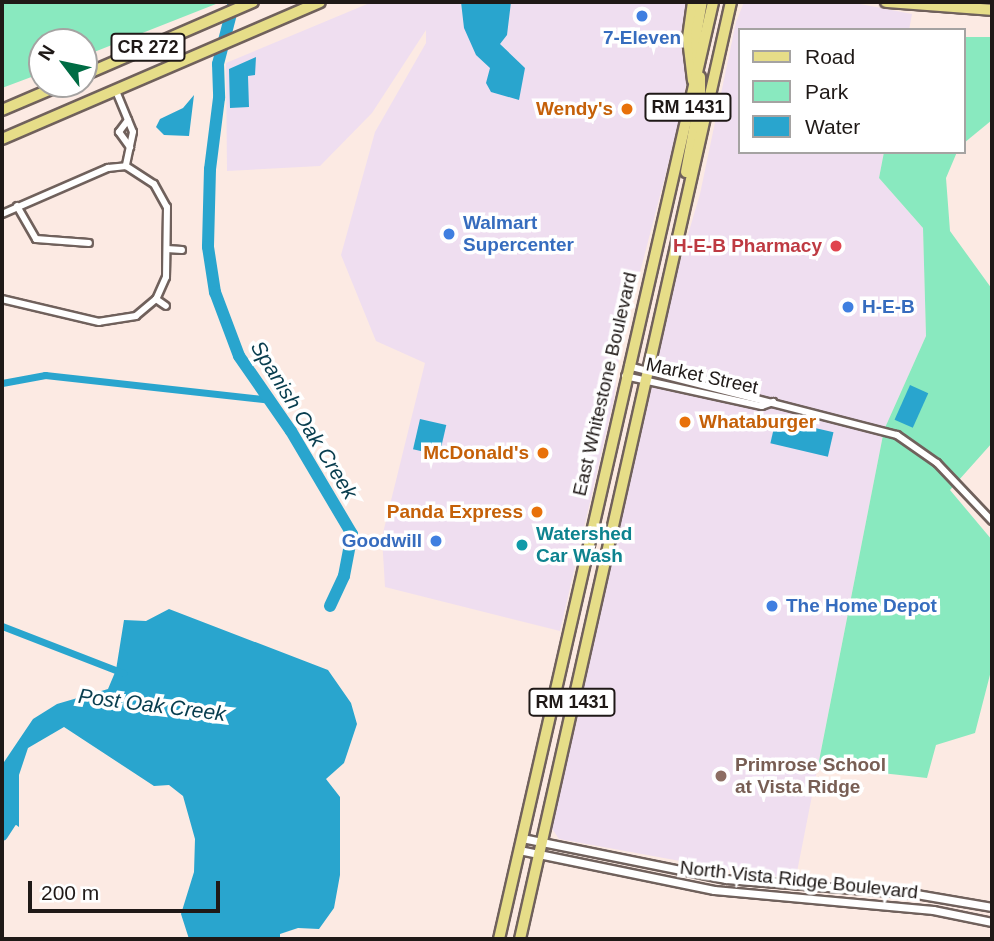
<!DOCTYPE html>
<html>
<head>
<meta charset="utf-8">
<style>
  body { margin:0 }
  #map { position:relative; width:994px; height:941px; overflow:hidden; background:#fceae3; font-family:Helvetica,sans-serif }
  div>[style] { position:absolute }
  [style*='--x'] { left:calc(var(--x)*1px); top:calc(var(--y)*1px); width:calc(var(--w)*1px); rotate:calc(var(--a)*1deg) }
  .commercial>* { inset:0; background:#efdef0 }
  .green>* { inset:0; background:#89e9bf }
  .water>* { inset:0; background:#29a5ce; transform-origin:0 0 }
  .canal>* { height:7px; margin:-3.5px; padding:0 3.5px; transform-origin:3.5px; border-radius:3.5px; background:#29a5ce }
  .river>* { height:12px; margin:-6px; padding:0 6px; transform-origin:6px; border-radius:6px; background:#29a5ce }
  .roads { filter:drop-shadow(2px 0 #70615c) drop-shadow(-2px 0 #70615c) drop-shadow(0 2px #70615c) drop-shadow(0 -2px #70615c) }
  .minor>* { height:6px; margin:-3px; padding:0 3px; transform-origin:3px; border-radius:3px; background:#fff }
  .tertiary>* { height:7px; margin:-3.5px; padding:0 3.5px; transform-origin:3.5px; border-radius:3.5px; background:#fff }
  .primary>* { height:10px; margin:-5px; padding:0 5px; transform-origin:5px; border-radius:5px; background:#e6dd88 }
  .dots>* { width:19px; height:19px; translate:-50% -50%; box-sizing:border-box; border:4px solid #fff; border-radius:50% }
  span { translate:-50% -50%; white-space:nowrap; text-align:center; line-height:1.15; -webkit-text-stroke:7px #fff; paint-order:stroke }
  .shield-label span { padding:2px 5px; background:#fff; border:2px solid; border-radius:5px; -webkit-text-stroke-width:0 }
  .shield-label { font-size:18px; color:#1f1917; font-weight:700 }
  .shop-label { font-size:19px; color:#366cbe; font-weight:700 }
  .left { translate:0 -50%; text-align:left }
  .right { translate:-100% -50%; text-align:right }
  .food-label { font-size:19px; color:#c56008; font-weight:700 }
  .health-label { font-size:19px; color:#be3a42; font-weight:700 }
  .street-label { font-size:19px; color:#1f1917 }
  .culture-label { font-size:19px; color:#0d838f; font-weight:700 }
  .education-label { font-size:19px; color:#785e54; font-weight:700 }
  .water-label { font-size:21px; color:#083d4e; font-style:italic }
  .frame { position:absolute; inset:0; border:4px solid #1f1917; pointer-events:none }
  .legend { position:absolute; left:738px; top:28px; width:228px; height:126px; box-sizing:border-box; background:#fff; border:2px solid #a5a3a2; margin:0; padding:9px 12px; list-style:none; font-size:21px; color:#1f1917 }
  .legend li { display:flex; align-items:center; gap:14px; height:35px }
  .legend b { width:35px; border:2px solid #a5a3a2 }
  .north { position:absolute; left:28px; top:28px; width:70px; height:70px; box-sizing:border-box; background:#fff; border:2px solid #a5a3a2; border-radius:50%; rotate:302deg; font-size:19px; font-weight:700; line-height:28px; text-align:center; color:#1f1917 }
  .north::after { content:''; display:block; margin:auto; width:24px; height:32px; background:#006c44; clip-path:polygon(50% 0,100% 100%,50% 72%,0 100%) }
  .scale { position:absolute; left:28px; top:881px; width:192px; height:32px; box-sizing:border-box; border:4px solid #1f1917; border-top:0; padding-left:9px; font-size:21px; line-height:24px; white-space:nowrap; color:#1f1917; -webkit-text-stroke:5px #fff; paint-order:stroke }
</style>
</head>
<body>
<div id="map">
  <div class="commercial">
    <i style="clip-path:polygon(372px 2px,692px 2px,689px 71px,674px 142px,620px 349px,614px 399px,560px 631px,385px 587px,382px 537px,425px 363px,376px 341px,341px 255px,375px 132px,426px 43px,426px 30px,372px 113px,320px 166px,227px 171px,226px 63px)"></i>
    <i style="clip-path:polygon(744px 2px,850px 2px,912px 14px,909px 30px,740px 30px,740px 152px,884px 152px,879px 178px,923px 228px,926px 336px,884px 430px,796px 877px,763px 876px,559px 839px,551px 827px,671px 292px,700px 194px,736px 22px)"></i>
  </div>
  <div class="green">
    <i style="clip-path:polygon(2px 2px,221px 2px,84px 56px,84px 42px,42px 42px,42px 73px,2px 88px)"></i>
    <i style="clip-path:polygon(964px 37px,992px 37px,992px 120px,964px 143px)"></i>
    <i style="clip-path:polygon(884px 152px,957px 152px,946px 178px,950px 231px,992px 289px,992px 443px,950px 490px,992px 540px,992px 667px,975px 733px,936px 745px,927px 778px,818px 766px,884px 430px,926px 336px,923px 228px,879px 178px)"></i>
  </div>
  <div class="water">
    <i style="clip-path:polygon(461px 2px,511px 2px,507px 35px,500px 44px,525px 68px,519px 100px,491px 92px,486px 83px,490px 68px,476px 55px,464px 28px)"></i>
    <i style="clip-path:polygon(256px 57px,255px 75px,248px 76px,249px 107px,230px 108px,229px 69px)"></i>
    <i style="clip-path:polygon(194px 95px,189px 136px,164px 135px,156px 127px,160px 119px,183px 108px)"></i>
    <i style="left:910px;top:385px;width:20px;height:38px;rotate:24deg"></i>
    <i style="left:420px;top:419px;width:27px;height:31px;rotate:13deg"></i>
    <i style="left:776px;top:419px;width:59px;height:25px;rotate:13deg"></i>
    <i style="clip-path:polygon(169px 609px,328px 670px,351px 703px,357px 724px,344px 763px,326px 779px,340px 797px,340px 875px,334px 908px,319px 929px,298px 928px,280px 934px,280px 939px,189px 939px,181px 914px,194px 872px,195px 839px,183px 796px,169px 785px,154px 786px,64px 727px,28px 748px,19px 775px,19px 827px,2px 815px,2px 765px,33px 719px,57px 704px,108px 689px,116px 670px,124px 620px,146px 621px)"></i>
  </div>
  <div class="canal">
    <i style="--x:2;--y:383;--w:44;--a:-10.5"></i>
    <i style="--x:45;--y:375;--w:226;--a:6.3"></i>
    <i style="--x:2;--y:626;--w:130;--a:21.2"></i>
  </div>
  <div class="river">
    <i style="--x:234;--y:2;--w:64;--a:104.5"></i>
    <i style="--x:218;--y:64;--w:34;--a:88"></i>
    <i style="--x:219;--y:98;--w:72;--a:97.2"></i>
    <i style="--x:210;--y:169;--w:78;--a:91.5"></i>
    <i style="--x:208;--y:247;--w:46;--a:81.2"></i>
    <i style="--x:215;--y:292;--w:68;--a:69.4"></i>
    <i style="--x:239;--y:356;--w:91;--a:55.3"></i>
    <i style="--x:291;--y:431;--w:120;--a:59.4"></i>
    <i style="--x:352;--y:534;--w:43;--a:100.8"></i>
    <i style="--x:344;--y:576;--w:33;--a:115"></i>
    <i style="--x:2;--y:835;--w:17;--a:-57"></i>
    <i style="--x:11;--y:821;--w:15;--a:-118"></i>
  </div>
  <div class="roads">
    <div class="minor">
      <i style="--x:116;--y:91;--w:44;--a:67.5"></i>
      <i style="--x:133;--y:132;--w:35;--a:102"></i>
      <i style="--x:128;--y:120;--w:15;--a:127"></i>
      <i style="--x:119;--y:132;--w:19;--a:54"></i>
      <i style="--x:17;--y:206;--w:38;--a:60"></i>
      <i style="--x:36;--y:239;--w:53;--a:4.3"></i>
      <i style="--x:2;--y:214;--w:116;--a:-23.5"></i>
      <i style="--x:108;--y:168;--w:18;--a:-6"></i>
      <i style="--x:126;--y:166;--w:33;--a:33"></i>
      <i style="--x:154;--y:184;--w:26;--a:61"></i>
      <i style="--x:167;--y:207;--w:70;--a:90.8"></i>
      <i style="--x:166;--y:277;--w:24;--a:114"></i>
      <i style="--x:156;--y:299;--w:26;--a:140"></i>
      <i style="--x:136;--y:316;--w:37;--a:171"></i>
      <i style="--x:99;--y:322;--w:100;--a:-166.7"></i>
      <i style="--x:167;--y:249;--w:15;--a:4"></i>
      <i style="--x:156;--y:299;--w:12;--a:35"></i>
      <i style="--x:628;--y:366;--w:278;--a:14.4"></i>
      <i style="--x:897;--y:435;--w:49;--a:35"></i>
      <i style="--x:937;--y:463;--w:80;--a:46.5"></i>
      <i style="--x:625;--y:376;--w:140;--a:12.4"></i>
      <i style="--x:762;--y:406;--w:12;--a:-20"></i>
    </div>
    <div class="tertiary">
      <i style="--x:522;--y:838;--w:208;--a:11.4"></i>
      <i style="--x:726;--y:879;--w:191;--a:4.5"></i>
      <i style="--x:916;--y:894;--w:77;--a:9.7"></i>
      <i style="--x:519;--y:850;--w:199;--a:11.6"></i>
      <i style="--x:714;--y:890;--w:220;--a:5.2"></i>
      <i style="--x:933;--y:910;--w:60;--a:11.5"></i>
    </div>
    <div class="primary">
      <i style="--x:693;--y:2;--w:37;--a:98"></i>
      <i style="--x:688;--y:39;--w:42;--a:83.2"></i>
      <i style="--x:886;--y:2;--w:106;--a:4.3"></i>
      <i style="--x:698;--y:62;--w:27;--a:-94"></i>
      <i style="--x:696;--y:35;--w:34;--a:-80"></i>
      <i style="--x:84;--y:75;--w:184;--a:-23.4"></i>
      <i style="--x:2;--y:110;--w:66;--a:-23.1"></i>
      <i style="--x:2;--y:139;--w:346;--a:-23.3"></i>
      <i style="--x:686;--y:172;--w:75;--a:-79.3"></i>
      <i style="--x:700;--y:98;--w:21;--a:-90"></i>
      <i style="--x:499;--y:939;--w:961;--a:-77.13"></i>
      <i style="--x:520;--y:939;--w:960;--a:-77.31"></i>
    </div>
  </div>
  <div class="dots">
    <i style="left:642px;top:16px;background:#3f7fe0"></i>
    <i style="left:627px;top:109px;background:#e8710a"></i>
    <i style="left:449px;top:234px;background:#3f7fe0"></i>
    <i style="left:836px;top:246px;background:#e0444e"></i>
    <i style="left:848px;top:307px;background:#3f7fe0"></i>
    <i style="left:685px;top:422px;background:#e8710a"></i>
    <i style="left:543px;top:453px;background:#e8710a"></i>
    <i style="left:537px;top:512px;background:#e8710a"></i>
    <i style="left:436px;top:541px;background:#3f7fe0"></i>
    <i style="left:522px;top:545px;background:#0f9aa8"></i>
    <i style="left:772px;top:606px;background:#3f7fe0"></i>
    <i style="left:721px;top:776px;background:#8d6e63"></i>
  </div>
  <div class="shield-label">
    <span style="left:148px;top:47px">CR 272</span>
    <span style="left:688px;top:107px">RM 1431</span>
    <span style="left:572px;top:702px">RM 1431</span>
  </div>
  <div class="shop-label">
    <span style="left:642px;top:38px">7-Eleven</span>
    <span class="left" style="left:463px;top:234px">Walmart<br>Supercenter</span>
    <span class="left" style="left:862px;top:307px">H-E-B</span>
    <span class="right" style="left:422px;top:541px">Goodwill</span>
    <span class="left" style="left:786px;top:606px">The Home Depot</span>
  </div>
  <div class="food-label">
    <span class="right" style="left:613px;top:109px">Wendy's</span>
    <span class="left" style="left:699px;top:422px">Whataburger</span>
    <span class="right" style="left:529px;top:453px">McDonald's</span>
    <span class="right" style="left:523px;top:512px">Panda Express</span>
  </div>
  <div class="health-label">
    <span class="right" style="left:822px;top:246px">H-E-B Pharmacy</span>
  </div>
  <div class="street-label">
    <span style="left:702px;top:376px;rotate:12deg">Market Street</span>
    <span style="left:605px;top:384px;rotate:-77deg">East Whitestone Boulevard</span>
    <span style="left:799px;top:880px;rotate:6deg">North Vista Ridge Boulevard</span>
  </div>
  <div class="culture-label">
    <span class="left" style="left:536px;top:545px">Watershed<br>Car Wash</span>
  </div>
  <div class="education-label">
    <span class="left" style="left:735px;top:776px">Primrose School<br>at Vista Ridge</span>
  </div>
  <div class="water-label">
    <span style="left:304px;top:420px;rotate:58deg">Spanish Oak Creek</span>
    <span style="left:152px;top:705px;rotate:7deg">Post Oak Creek</span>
  </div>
  <div class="frame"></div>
  <ul class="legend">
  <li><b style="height:9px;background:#e6dd88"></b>Road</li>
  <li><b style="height:19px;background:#89e9bf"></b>Park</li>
  <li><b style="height:19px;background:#29a5ce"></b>Water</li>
  </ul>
  <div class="north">N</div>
  <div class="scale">200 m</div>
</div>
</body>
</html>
